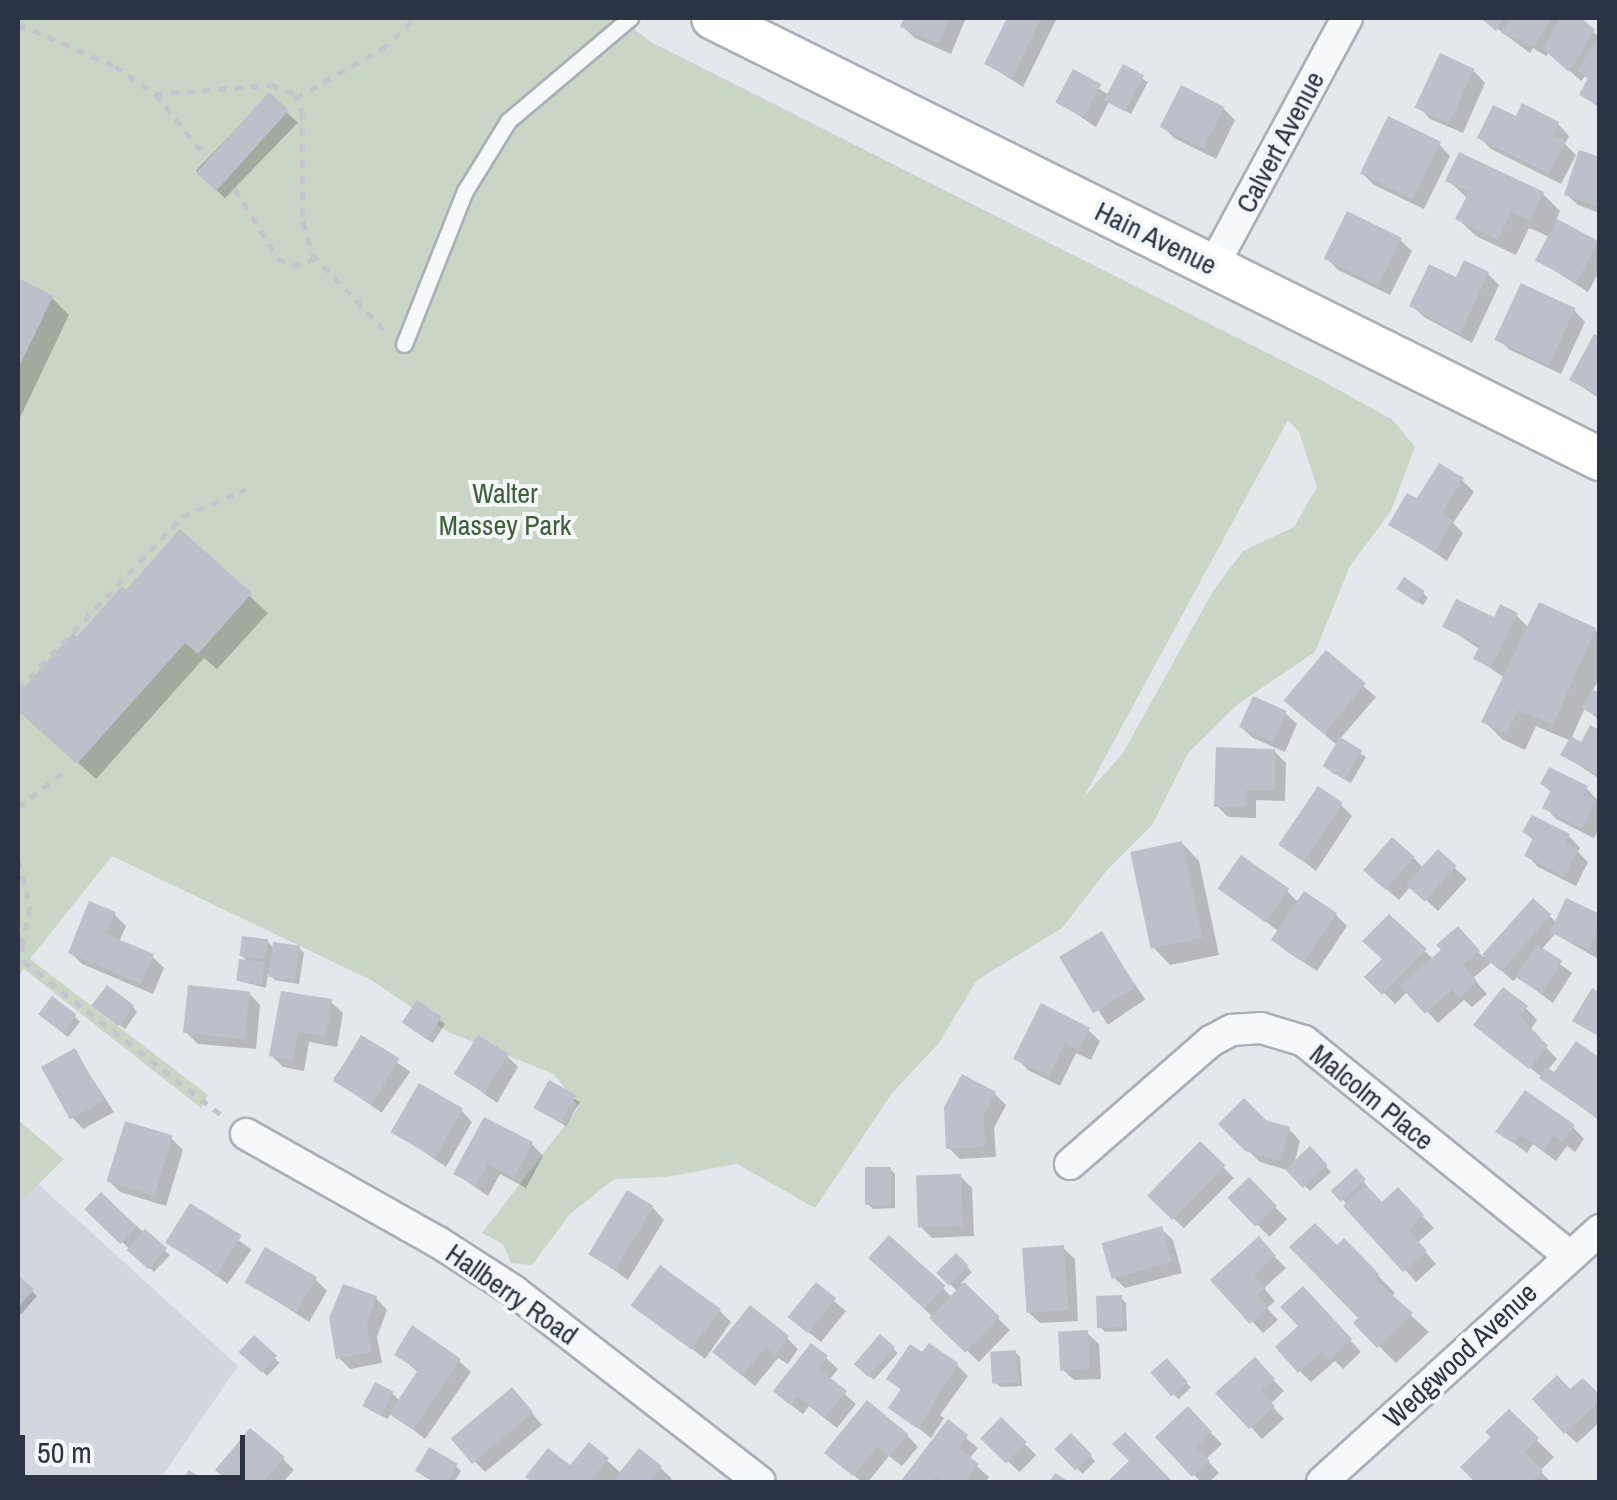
<!DOCTYPE html>
<html>
<head>
<meta charset="utf-8">
<style>
  body { margin:0 }
  #map { position:relative; width:1617px; height:1500px; overflow:hidden; background:#e4e7ec; font-family:"Archivo Narrow",sans-serif }
  div>[style] { position:absolute }
  [style*='--x'] { left:calc(var(--x)*1px); top:calc(var(--y)*1px); width:calc(var(--w)*1px); rotate:calc(var(--a)*1deg) }
  .built>* { inset:0; background:#d2d6de }
  .green>* { inset:0; background:#c9d6c5 }
  .shadow>* { inset:0; background:#0003; transform-origin:0 0 }
  .building>* { inset:0; background:#bbc0ca; transform-origin:0 0 }
  .path>* { height:5px; margin-top:-2.5px; transform-origin:0; background:repeating-linear-gradient(90deg,#c2c5cb 0 8px,transparent 0 16px) }
  .roads { filter:drop-shadow(2px 0 #a9aeb7) drop-shadow(-2px 0 #a9aeb7) drop-shadow(0 2px #a9aeb7) drop-shadow(0 -2px #a9aeb7) }
  .lane>* { height:15px; margin:-7.5px; padding:0 7.5px; transform-origin:7.5px; border-radius:7.5px; background:#f7f8fa }
  .street>* { height:30px; margin:-15px; padding:0 15px; transform-origin:15px; border-radius:15px; background:#f7f8fa }
  .secondary>* { height:42px; margin:-21px; padding:0 21px; transform-origin:21px; border-radius:21px; background:#fff }
  span { translate:-50% -50%; white-space:nowrap; text-align:center; line-height:1.15; -webkit-text-stroke:8px #f4f6f9; paint-order:stroke }
  .street-label { font-size:28px; color:#2b3445 }
  .park-label { font-size:28px; color:#3f6138 }
  .frame { position:absolute; inset:0; border:20px solid #2b3445; pointer-events:none }
  .scale { position:absolute; left:20px; top:1435px; width:225px; height:45px; box-sizing:border-box; border:5px solid #2b3445; border-top:0; padding-left:12px; font-size:30px; line-height:35px; white-space:nowrap; color:#2b3445; -webkit-text-stroke:8px #f4f6f9; paint-order:stroke }
</style>
</head>
<body>
<div id="map">
  <div class="built">
    <i style="clip-path:polygon(36px 1182px,238px 1366px,158px 1482px,18px 1482px,18px 1204px)"></i>
  </div>
  <div class="green">
    <i style="clip-path:polygon(evenodd,18px 18px,620px 18px,651px 42px,1319px 379px,1393px 420px,1415px 447px,1391px 511px,1350px 566px,1315px 652px,1238px 704px,1188px 753px,1152px 825px,1107px 870px,1062px 928px,976px 981px,939px 1043px,892px 1093px,815px 1208px,737px 1164px,666px 1177px,614px 1179px,570px 1214px,532px 1265px,511px 1263px,503px 1244px,482px 1233px,579px 1107px,554px 1074px,448px 1032px,373px 981px,112px 856px,30px 959px,208px 1095px,201px 1108px,24px 969px,18px 976px,18px 18px,1288px 420px,1299px 432px,1317px 487px,1294px 527px,1243px 551px,1213px 591px,1123px 753px,1083px 798px,1288px 420px)"></i>
    <i style="clip-path:polygon(18px 1120px,64px 1159px,18px 1204px)"></i>
  </div>
  <div class="shadow">
    <i style="clip-path:polygon(907px 18px,963px 18px,965px 20px,951px 54px,915px 38px,903px 27px)"></i>
    <i style="clip-path:polygon(1010px 18px,1056px 20px,1023px 87px,987px 64px)"></i>
    <i style="clip-path:polygon(1483px 18px,1578px 18px,1600px 38px,1600px 109px,1582px 94px,1590px 81px,1585px 76px,1581px 81px,1549px 52px,1546px 56px,1533px 48px,1530px 53px)"></i>
    <i style="clip-path:polygon(1124px 68px,1148px 82px,1131px 114px,1109px 102px,1096px 127px,1058px 102px,1074px 73px,1109px 95px)"></i>
    <i style="clip-path:polygon(1474px 71px,1485px 83px,1463px 133px,1430px 119px,1419px 107px)"></i>
    <i style="left:269px;top:95px;width:40px;height:105px;rotate:44deg"></i>
    <i style="clip-path:polygon(1224px 109px,1235px 120px,1216px 159px,1174px 138px,1163px 127px)"></i>
    <i style="clip-path:polygon(1517px 120px,1558px 124px,1569px 136px,1565px 144px,1576px 155px,1561px 184px,1491px 149px,1480px 138px)"></i>
    <i style="clip-path:polygon(1439px 144px,1450px 156px,1424px 209px,1374px 185px,1363px 174px)"></i>
    <i style="clip-path:polygon(1600px 159px,1600px 213px,1578px 205px,1566px 194px)"></i>
    <i style="clip-path:polygon(1448px 180px,1543px 194px,1560px 211px,1556px 221px,1600px 246px,1600px 270px,1588px 292px,1538px 260px,1550px 237px,1529px 228px,1516px 255px,1476px 236px,1458px 219px,1468px 199px)"></i>
    <i style="clip-path:polygon(1400px 240px,1412px 251px,1390px 295px,1338px 270px,1327px 258px)"></i>
    <i style="clip-path:polygon(1488px 274px,1499px 285px,1472px 343px,1424px 317px,1412px 306px,1457px 280px)"></i>
    <i style="clip-path:polygon(18px 281px,52px 298px,69px 315px,18px 422px)"></i>
    <i style="clip-path:polygon(1574px 310px,1585px 322px,1561px 374px,1510px 350px,1498px 339px)"></i>
    <i style="clip-path:polygon(1600px 340px,1600px 399px,1572px 380px)"></i>
    <i style="clip-path:polygon(1462px 480px,1474px 492px,1453px 523px,1463px 533px,1447px 561px,1392px 524px,1417px 502px)"></i>
    <i style="clip-path:polygon(180px 533px,268px 613px,217px 669px,204px 658px,96px 779px,18px 708px,18px 697px,73px 636px,77px 640px,126px 593px)"></i>
    <i style="clip-path:polygon(1405px 593px,1423px 593px,1428px 598px,1423px 605px)"></i>
    <i style="clip-path:polygon(1516px 615px,1529px 628px,1595px 630px,1600px 634px,1600px 677px,1592px 692px,1600px 696px,1600px 721px,1585px 708px,1571px 739px,1582px 745px,1600px 733px,1600px 779px,1563px 755px,1571px 741px,1536px 726px,1525px 750px,1502px 739px,1484px 721px,1505px 678px,1476px 659px,1481px 650px,1445px 626px)"></i>
    <i style="clip-path:polygon(1327px 654px,1376px 697px,1339px 740px,1366px 757px,1351px 783px,1331px 772px,1338px 746px,1298px 711px)"></i>
    <i style="clip-path:polygon(1285px 713px,1297px 724px,1285px 752px,1253px 738px,1241px 727px)"></i>
    <i style="clip-path:polygon(1274px 751px,1286px 763px,1285px 801px,1256px 800px,1256px 818px,1228px 817px,1217px 806px)"></i>
    <i style="clip-path:polygon(1543px 784px,1586px 788px,1598px 800px,1600px 828px,1594px 838px,1556px 819px,1545px 807px,1552px 793px)"></i>
    <i style="clip-path:polygon(1341px 805px,1352px 816px,1316px 871px,1281px 844px)"></i>
    <i style="clip-path:polygon(1525px 832px,1569px 836px,1580px 848px,1578px 852px,1588px 862px,1576px 886px,1538px 867px,1527px 855px,1534px 841px)"></i>
    <i style="clip-path:polygon(1182px 843px,1199px 861px,1219px 955px,1170px 965px,1153px 947px)"></i>
    <i style="clip-path:polygon(1438px 853px,1467px 879px,1438px 911px,1411px 886px,1399px 900px,1377px 881px,1414px 858px,1424px 869px)"></i>
    <i style="clip-path:polygon(1221px 887px,1287px 891px,1299px 903px,1336px 915px,1347px 926px,1317px 971px,1286px 951px,1275px 939px,1279px 932px)"></i>
    <i style="clip-path:polygon(1533px 901px,1557px 923px,1600px 917px,1600px 960px,1555px 934px,1541px 950px,1572px 973px,1553px 1003px,1518px 977px,1513px 981px,1492px 962px,1473px 978px,1487px 994px,1472px 1007px,1464px 1000px,1438px 1023px,1408px 991px,1395px 1004px,1368px 977px,1385px 960px,1389px 917px,1434px 960px,1469px 941px,1483px 957px)"></i>
    <i style="clip-path:polygon(114px 914px,126px 926px,119px 942px,152px 956px,164px 968px,153px 994px,82px 964px,71px 953px)"></i>
    <i style="left:1101px;top:934px;width:79px;height:45px;rotate:56deg"></i>
    <i style="clip-path:polygon(267px 941px,274px 948px,299px 948px,304px 953px,299px 984px,275px 980px,268px 973px,266px 988px,239px 981px,249px 963px,242px 956px)"></i>
    <i style="clip-path:polygon(249px 993px,260px 1005px,256px 1049px,198px 1044px,186px 1032px)"></i>
    <i style="clip-path:polygon(331px 1002px,343px 1013px,337px 1047px,309px 1042px,304px 1071px,283px 1067px,272px 1056px)"></i>
    <i style="clip-path:polygon(418px 1004px,445px 1024px,433px 1043px,410px 1028px)"></i>
    <i style="clip-path:polygon(133px 1007px,137px 1012px,125px 1029px,100px 1011px)"></i>
    <i style="clip-path:polygon(1526px 1008px,1537px 1020px,1530px 1030px,1557px 1059px,1547px 1071px,1554px 1076px,1600px 1061px,1600px 1121px,1488px 1036px)"></i>
    <i style="clip-path:polygon(75px 1017px,80px 1022px,68px 1037px,45px 1019px)"></i>
    <i style="clip-path:polygon(1088px 1030px,1100px 1041px,1091px 1060px,1076px 1053px,1060px 1086px,1028px 1070px,1016px 1058px)"></i>
    <i style="left:362px;top:1038px;width:59px;height:50px;rotate:35deg"></i>
    <i style="clip-path:polygon(75px 1052px,114px 1112px,83px 1129px,72px 1117px)"></i>
    <i style="clip-path:polygon(507px 1056px,518px 1067px,497px 1103px,457px 1074px)"></i>
    <i style="clip-path:polygon(550px 1084px,580px 1102px,566px 1126px,542px 1112px)"></i>
    <i style="clip-path:polygon(995px 1094px,1006px 1105px,994px 1128px,996px 1157px,960px 1159px,949px 1148px)"></i>
    <i style="clip-path:polygon(461px 1110px,472px 1122px,446px 1167px,394px 1131px)"></i>
    <i style="clip-path:polygon(1265px 1122px,1289px 1129px,1300px 1141px,1294px 1164px,1310px 1149px,1331px 1172px,1310px 1191px,1291px 1171px,1260px 1162px,1221px 1124px)"></i>
    <i style="clip-path:polygon(1573px 1127px,1584px 1139px,1575px 1152px,1567px 1146px,1556px 1161px,1533px 1144px,1527px 1153px,1499px 1132px)"></i>
    <i style="clip-path:polygon(172px 1139px,183px 1150px,166px 1206px,120px 1192px,109px 1181px)"></i>
    <i style="clip-path:polygon(532px 1144px,543px 1156px,526px 1188px,500px 1174px,488px 1196px,456px 1174px)"></i>
    <i style="left:1200px;top:1144px;width:48px;height:71px;rotate:45deg"></i>
    <i style="clip-path:polygon(890px 1169px,895px 1174px,895px 1208px,873px 1209px,868px 1204px)"></i>
    <i style="clip-path:polygon(1356px 1172px,1382px 1205px,1398px 1191px,1434px 1228px,1417px 1243px,1436px 1264px,1416px 1282px,1335px 1191px)"></i>
    <i style="clip-path:polygon(960px 1176px,972px 1188px,974px 1236px,932px 1238px,921px 1227px)"></i>
    <i style="left:1249px;top:1181px;width:54px;height:25px;rotate:45deg"></i>
    <i style="clip-path:polygon(101px 1195px,170px 1255px,154px 1272px,87px 1209px)"></i>
    <i style="left:191px;top:1207px;width:74px;height:42px;rotate:35deg"></i>
    <i style="clip-path:polygon(653px 1208px,664px 1220px,628px 1280px,593px 1255px)"></i>
    <i style="clip-path:polygon(1161px 1229px,1173px 1240px,1182px 1273px,1125px 1288px,1113px 1277px)"></i>
    <i style="clip-path:polygon(1258px 1240px,1286px 1268px,1264px 1288px,1275px 1301px,1267px 1308px,1278px 1320px,1263px 1333px,1214px 1280px)"></i>
    <i style="clip-path:polygon(1344px 1241px,1395px 1293px,1391px 1297px,1429px 1332px,1396px 1363px,1356px 1323px,1362px 1318px,1337px 1248px)"></i>
    <i style="clip-path:polygon(1063px 1248px,1075px 1259px,1078px 1321px,1040px 1323px,1028px 1312px)"></i>
    <i style="clip-path:polygon(956px 1257px,972px 1272px,961px 1283px,1010px 1330px,979px 1362px,883px 1269px,943px 1288px,952px 1298px,958px 1292px,939px 1273px)"></i>
    <i style="clip-path:polygon(315px 1279px,327px 1291px,309px 1322px,248px 1282px)"></i>
    <i style="clip-path:polygon(19px 1280px,37px 1296px,18px 1318px,18px 1282px)"></i>
    <i style="clip-path:polygon(816px 1286px,846px 1311px,821px 1342px,803px 1328px)"></i>
    <i style="clip-path:polygon(1303px 1290px,1361px 1352px,1343px 1369px,1335px 1361px,1311px 1382px,1300px 1371px)"></i>
    <i style="clip-path:polygon(376px 1298px,387px 1310px,377px 1337px,382px 1363px,350px 1369px,339px 1358px)"></i>
    <i style="clip-path:polygon(1121px 1298px,1126px 1303px,1127px 1331px,1105px 1332px,1100px 1327px)"></i>
    <i style="clip-path:polygon(635px 1305px,720px 1311px,731px 1322px,705px 1359px)"></i>
    <i style="clip-path:polygon(1087px 1333px,1099px 1344px,1101px 1379px,1074px 1380px,1062px 1369px)"></i>
    <i style="left:880px;top:1337px;width:24px;height:36px;rotate:42deg"></i>
    <i style="clip-path:polygon(787px 1338px,798px 1349px,788px 1364px,778px 1358px,755px 1386px,727px 1363px)"></i>
    <i style="left:254px;top:1339px;width:35px;height:18px;rotate:43deg"></i>
    <i style="clip-path:polygon(1015px 1352px,1020px 1357px,1022px 1386px,1000px 1387px,995px 1382px)"></i>
    <i style="clip-path:polygon(397px 1354px,459px 1361px,471px 1372px,425px 1439px,391px 1412px,388px 1419px,370px 1410px,393px 1394px,400px 1401px,419px 1373px)"></i>
    <i style="clip-path:polygon(922px 1356px,956px 1364px,968px 1376px,940px 1415px,944px 1418px,931px 1438px,891px 1407px,902px 1391px,889px 1378px)"></i>
    <i style="clip-path:polygon(826px 1358px,838px 1369px,829px 1380px,856px 1404px,837px 1428px,809px 1406px,803px 1414px,787px 1402px)"></i>
    <i style="clip-path:polygon(1254px 1360px,1284px 1391px,1270px 1404px,1284px 1419px,1262px 1439px,1219px 1393px)"></i>
    <i style="left:1167px;top:1362px;width:35px;height:17px;rotate:47deg"></i>
    <i style="clip-path:polygon(1571px 1392px,1600px 1398px,1600px 1422px,1577px 1443px,1565px 1432px)"></i>
    <i style="clip-path:polygon(523px 1402px,542px 1425px,485px 1472px,474px 1461px)"></i>
    <i style="clip-path:polygon(1188px 1410px,1222px 1444px,1206px 1459px,1219px 1473px,1209px 1482px,1201px 1482px,1158px 1437px)"></i>
    <i style="clip-path:polygon(1509px 1413px,1554px 1457px,1540px 1471px,1551px 1482px,1479px 1482px,1463px 1467px,1494px 1437px)"></i>
    <i style="left:1001px;top:1421px;width:49px;height:24px;rotate:44deg"></i>
    <i style="clip-path:polygon(948px 1423px,978px 1448px,969px 1459px,989px 1477px,985px 1482px,903px 1482px)"></i>
    <i style="clip-path:polygon(907px 1435px,918px 1447px,902px 1466px,889px 1456px,868px 1482px,862px 1482px,827px 1453px)"></i>
    <i style="clip-path:polygon(1125px 1435px,1170px 1482px,1112px 1480px,1132px 1461px)"></i>
    <i style="left:1071px;top:1436px;width:35px;height:18px;rotate:46deg"></i>
    <i style="clip-path:polygon(590px 1445px,622px 1474px,660px 1467px,672px 1479px,669px 1482px,535px 1482px,529px 1476px,570px 1468px)"></i>
    <i style="clip-path:polygon(283px 1459px,294px 1470px,283px 1482px,232px 1482px,218px 1469px)"></i>
    <i style="clip-path:polygon(456px 1466px,461px 1471px,454px 1482px,435px 1482px,423px 1476px)"></i>
  </div>
  <div class="building">
    <i style="clip-path:polygon(904px 18px,950px 18px,939px 44px,900px 27px)"></i>
    <i style="clip-path:polygon(1007px 18px,1041px 18px,1012px 78px,984px 64px)"></i>
    <i style="clip-path:polygon(1481px 18px,1504px 18px,1496px 31px)"></i>
    <i style="clip-path:polygon(1511px 18px,1553px 18px,1534px 46px,1501px 33px)"></i>
    <i style="clip-path:polygon(1561px 18px,1581px 18px,1595px 30px,1569px 72px,1542px 48px)"></i>
    <i style="clip-path:polygon(1600px 33px,1600px 97px,1595px 104px,1579px 95px,1588px 78px,1577px 71px)"></i>
    <i style="left:1440px;top:53px;width:38px;height:60px;rotate:25deg"></i>
    <i style="left:1123px;top:64px;width:24px;height:41px;rotate:28deg"></i>
    <i style="left:1073px;top:69px;width:32px;height:38px;rotate:28deg"></i>
    <i style="left:1181px;top:85px;width:49px;height:47px;rotate:27deg"></i>
    <i style="left:269px;top:92px;width:27px;height:109px;rotate:42deg"></i>
    <i style="clip-path:polygon(1522px 103px,1559px 122px,1553px 135px,1566px 141px,1549px 174px,1477px 138px,1493px 105px,1516px 116px)"></i>
    <i style="left:1388px;top:116px;width:59px;height:64px;rotate:26deg"></i>
    <i style="clip-path:polygon(1579px 150px,1600px 157px,1600px 207px,1564px 195px)"></i>
    <i style="clip-path:polygon(1459px 152px,1544px 192px,1530px 221px,1511px 212px,1498px 240px,1455px 219px,1469px 192px,1445px 181px)"></i>
    <i style="left:1347px;top:211px;width:61px;height:53px;rotate:26deg"></i>
    <i style="left:1557px;top:219px;width:47px;height:47px;rotate:28deg"></i>
    <i style="clip-path:polygon(1464px 260px,1489px 272px,1460px 334px,1409px 306px,1429px 264px,1456px 277px)"></i>
    <i style="clip-path:polygon(18px 278px,53px 296px,18px 369px)"></i>
    <i style="left:1521px;top:283px;width:60px;height:63px;rotate:25deg"></i>
    <i style="clip-path:polygon(1594px 334px,1600px 337px,1600px 396px,1569px 380px)"></i>
    <i style="clip-path:polygon(1439px 463px,1464px 478px,1442px 513px,1453px 520px,1435px 552px,1388px 525px,1407px 493px,1417px 498px)"></i>
    <i style="clip-path:polygon(180px 529px,252px 593px,198px 654px,185px 643px,77px 764px,18px 711px,18px 694px,73px 633px,77px 637px,122px 586px,126px 590px)"></i>
    <i style="left:1404px;top:577px;width:25px;height:14px;rotate:34deg"></i>
    <i style="clip-path:polygon(1456px 599px,1494px 617px,1500px 604px,1518px 613px,1491px 668px,1473px 659px,1480px 645px,1442px 627px)"></i>
    <i style="clip-path:polygon(1539px 602px,1596px 628px,1553px 725px,1518px 710px,1507px 734px,1481px 722px)"></i>
    <i style="left:1326px;top:650px;width:52px;height:66px;rotate:40deg"></i>
    <i style="clip-path:polygon(1591px 689px,1600px 693px,1600px 718px,1581px 708px)"></i>
    <i style="left:1253px;top:696px;width:37px;height:34px;rotate:24deg"></i>
    <i style="clip-path:polygon(1590px 725px,1600px 730px,1600px 776px,1560px 755px,1571px 736px,1581px 742px)"></i>
    <i style="left:1340px;top:737px;width:26px;height:34px;rotate:31deg"></i>
    <i style="clip-path:polygon(1216px 747px,1275px 749px,1275px 790px,1246px 790px,1245px 807px,1214px 807px)"></i>
    <i style="clip-path:polygon(1549px 767px,1588px 786px,1583px 795px,1596px 801px,1582px 829px,1542px 808px,1551px 790px,1540px 784px)"></i>
    <i style="left:1318px;top:786px;width:30px;height:71px;rotate:34deg"></i>
    <i style="clip-path:polygon(1532px 815px,1570px 834px,1566px 843px,1578px 849px,1564px 876px,1524px 856px,1533px 838px,1522px 832px)"></i>
    <i style="left:1392px;top:837px;width:30px;height:44px;rotate:41deg"></i>
    <i style="left:1182px;top:841px;width:99px;height:53px;rotate:78deg"></i>
    <i style="left:1438px;top:849px;width:25px;height:48px;rotate:42deg"></i>
    <i style="left:1241px;top:855px;width:59px;height:41px;rotate:35deg"></i>
    <i style="left:1304px;top:891px;width:40px;height:59px;rotate:34deg"></i>
    <i style="left:1533px;top:898px;width:25px;height:76px;rotate:42deg"></i>
    <i style="clip-path:polygon(1566px 898px,1600px 914px,1600px 927px,1588px 950px,1550px 932px)"></i>
    <i style="clip-path:polygon(89px 901px,116px 912px,106px 934px,154px 954px,141px 984px,68px 953px)"></i>
    <i style="clip-path:polygon(1389px 914px,1427px 949px,1382px 995px,1364px 977px,1382px 959px,1362px 941px)"></i>
    <i style="clip-path:polygon(1458px 926px,1480px 951px,1463px 965px,1477px 981px,1459px 998px,1452px 990px,1425px 1014px,1400px 986px,1441px 950px,1436px 945px)"></i>
    <i style="left:1102px;top:931px;width:66px;height:50px;rotate:59deg"></i>
    <i style="left:242px;top:936px;width:26px;height:20px;rotate:7deg"></i>
    <i style="left:273px;top:942px;width:27px;height:35px;rotate:8deg"></i>
    <i style="left:1536px;top:944px;width:31px;height:39px;rotate:32deg"></i>
    <i style="left:239px;top:959px;width:26px;height:22px;rotate:7deg"></i>
    <i style="left:107px;top:985px;width:34px;height:26px;rotate:37deg"></i>
    <i style="left:188px;top:985px;width:62px;height:48px;rotate:6deg"></i>
    <i style="clip-path:polygon(1503px 987px,1528px 1006px,1520px 1016px,1548px 1046px,1529px 1069px,1473px 1025px)"></i>
    <i style="clip-path:polygon(1592px 988px,1600px 993px,1600px 1037px,1572px 1021px)"></i>
    <i style="clip-path:polygon(281px 991px,332px 999px,326px 1037px,298px 1032px,293px 1061px,269px 1056px)"></i>
    <i style="left:52px;top:996px;width:31px;height:23px;rotate:37deg"></i>
    <i style="left:417px;top:1000px;width:30px;height:27px;rotate:34deg"></i>
    <i style="clip-path:polygon(1041px 1003px,1090px 1028px,1079px 1050px,1065px 1043px,1049px 1076px,1013px 1059px)"></i>
    <i style="left:361px;top:1035px;width:45px;height:54px;rotate:31deg"></i>
    <i style="left:478px;top:1035px;width:36px;height:46px;rotate:32deg"></i>
    <i style="clip-path:polygon(1576px 1041px,1600px 1058px,1598px 1119px,1539px 1078px,1546px 1067px,1554px 1072px)"></i>
    <i style="left:75px;top:1048px;width:60px;height:39px;rotate:61deg"></i>
    <i style="clip-path:polygon(962px 1074px,996px 1092px,984px 1115px,985px 1147px,946px 1149px,944px 1107px)"></i>
    <i style="left:549px;top:1080px;width:31px;height:32px;rotate:29deg"></i>
    <i style="left:419px;top:1083px;width:51px;height:57px;rotate:30deg"></i>
    <i style="clip-path:polygon(1525px 1090px,1575px 1125px,1562px 1142px,1554px 1136px,1544px 1151px,1520px 1134px,1515px 1144px,1495px 1132px)"></i>
    <i style="clip-path:polygon(1244px 1098px,1266px 1120px,1290px 1127px,1281px 1161px,1245px 1151px,1218px 1124px)"></i>
    <i style="clip-path:polygon(484px 1117px,533px 1142px,514px 1178px,488px 1164px,476px 1186px,453px 1174px)"></i>
    <i style="left:125px;top:1121px;width:50px;height:63px;rotate:17deg"></i>
    <i style="left:1200px;top:1141px;width:35px;height:76px;rotate:44deg"></i>
    <i style="left:1310px;top:1146px;width:26px;height:34px;rotate:47deg"></i>
    <i style="left:865px;top:1167px;width:26px;height:38px"></i>
    <i style="left:1356px;top:1168px;width:15px;height:34px;rotate:48deg"></i>
    <i style="left:961px;top:1174px;width:52px;height:45px;rotate:88deg"></i>
    <i style="left:1249px;top:1177px;width:40px;height:30px;rotate:46deg"></i>
    <i style="clip-path:polygon(1366px 1185px,1382px 1202px,1398px 1187px,1424px 1215px,1408px 1230px,1427px 1251px,1403px 1272px,1343px 1206px)"></i>
    <i style="left:627px;top:1190px;width:31px;height:75px;rotate:31deg"></i>
    <i style="left:101px;top:1192px;width:50px;height:24px;rotate:44deg"></i>
    <i style="left:190px;top:1203px;width:61px;height:47px;rotate:32deg"></i>
    <i style="clip-path:polygon(1315px 1223px,1337px 1245px,1344px 1238px,1379px 1274px,1374px 1279px,1413px 1313px,1377px 1348px,1353px 1323px,1358px 1318px,1289px 1247px)"></i>
    <i style="left:1162px;top:1226px;width:37px;height:63px;rotate:74deg"></i>
    <i style="left:145px;top:1229px;width:29px;height:28px;rotate:41deg"></i>
    <i style="left:889px;top:1235px;width:76px;height:31px;rotate:42deg"></i>
    <i style="clip-path:polygon(1259px 1236px,1276px 1256px,1254px 1275px,1266px 1288px,1257px 1295px,1268px 1307px,1250px 1324px,1210px 1280px)"></i>
    <i style="left:1064px;top:1245px;width:65px;height:42px;rotate:86deg"></i>
    <i style="left:265px;top:1247px;width:60px;height:41px;rotate:30deg"></i>
    <i style="left:956px;top:1253px;width:18px;height:28px;rotate:45deg"></i>
    <i style="left:660px;top:1265px;width:75px;height:50px;rotate:36deg"></i>
    <i style="clip-path:polygon(19px 1276px,34px 1289px,18px 1308px,18px 1278px)"></i>
    <i style="left:816px;top:1282px;width:26px;height:45px;rotate:39deg"></i>
    <i style="left:964px;top:1282px;width:50px;height:50px;rotate:44deg"></i>
    <i style="clip-path:polygon(343px 1284px,377px 1296px,367px 1324px,372px 1352px,336px 1359px,329px 1318px)"></i>
    <i style="clip-path:polygon(1303px 1286px,1352px 1339px,1330px 1360px,1322px 1352px,1298px 1373px,1275px 1347px,1298px 1326px,1280px 1307px)"></i>
    <i style="left:1122px;top:1295px;width:32px;height:26px;rotate:88deg"></i>
    <i style="clip-path:polygon(750px 1305px,789px 1336px,776px 1355px,766px 1348px,742px 1376px,712px 1352px)"></i>
    <i style="clip-path:polygon(412px 1325px,461px 1359px,413px 1430px,389px 1414px,418px 1370px,394px 1355px)"></i>
    <i style="left:1088px;top:1330px;width:39px;height:30px;rotate:87deg"></i>
    <i style="left:880px;top:1334px;width:20px;height:40px;rotate:41deg"></i>
    <i style="left:254px;top:1335px;width:31px;height:23px;rotate:42deg"></i>
    <i style="clip-path:polygon(811px 1343px,828px 1356px,818px 1368px,847px 1391px,824px 1418px,797px 1396px,790px 1405px,773px 1391px)"></i>
    <i style="clip-path:polygon(929px 1343px,958px 1363px,918px 1429px,888px 1408px,901px 1389px,886px 1379px,910px 1344px,922px 1352px)"></i>
    <i style="left:1016px;top:1350px;width:32px;height:26px;rotate:86deg"></i>
    <i style="clip-path:polygon(1255px 1357px,1275px 1379px,1261px 1391px,1275px 1406px,1249px 1429px,1215px 1393px)"></i>
    <i style="left:1167px;top:1358px;width:32px;height:22px;rotate:49deg"></i>
    <i style="clip-path:polygon(1557px 1375px,1570px 1389px,1583px 1378px,1600px 1395px,1600px 1401px,1564px 1434px,1532px 1399px)"></i>
    <i style="left:375px;top:1382px;width:21px;height:27px;rotate:28deg"></i>
    <i style="left:512px;top:1387px;width:33px;height:80px;rotate:50deg"></i>
    <i style="clip-path:polygon(867px 1400px,908px 1434px,889px 1457px,877px 1447px,853px 1476px,824px 1453px)"></i>
    <i style="clip-path:polygon(1188px 1406px,1212px 1432px,1196px 1447px,1210px 1461px,1192px 1477px,1155px 1437px)"></i>
    <i style="clip-path:polygon(1509px 1409px,1539px 1438px,1525px 1452px,1543px 1471px,1531px 1482px,1475px 1482px,1460px 1467px,1491px 1437px,1485px 1432px)"></i>
    <i style="left:1001px;top:1417px;width:36px;height:30px;rotate:44deg"></i>
    <i style="clip-path:polygon(948px 1419px,968px 1435px,958px 1448px,979px 1464px,965px 1482px,943px 1482px,936px 1477px,932px 1482px,900px 1482px)"></i>
    <i style="clip-path:polygon(250px 1428px,285px 1457px,262px 1482px,230px 1482px,215px 1470px)"></i>
    <i style="clip-path:polygon(1125px 1432px,1173px 1482px,1109px 1480px,1129px 1461px,1112px 1444px)"></i>
    <i style="left:1071px;top:1433px;width:30px;height:23px;rotate:46deg"></i>
    <i style="clip-path:polygon(589px 1442px,609px 1458px,589px 1482px,533px 1482px,525px 1477px,548px 1448px,570px 1465px)"></i>
    <i style="clip-path:polygon(429px 1447px,458px 1464px,447px 1482px,434px 1482px,415px 1471px)"></i>
    <i style="clip-path:polygon(639px 1448px,662px 1466px,649px 1482px,612px 1482px)"></i>
    <i style="clip-path:polygon(189px 1470px,207px 1482px,180px 1482px)"></i>
    <i style="clip-path:polygon(1055px 1473px,1069px 1482px,1049px 1482px)"></i>
  </div>
  <div class="path">
    <i style="--x:18;--y:24;--w:106;--a:23.4"></i>
    <i style="--x:115;--y:66;--w:49;--a:35"></i>
    <i style="--x:155;--y:94;--w:76;--a:50.9"></i>
    <i style="--x:155;--y:94;--w:116;--a:-4.4"></i>
    <i style="--x:271;--y:85;--w:24;--a:19"></i>
    <i style="--x:294;--y:93;--w:20;--a:66"></i>
    <i style="--x:302;--y:111;--w:111;--a:89.5"></i>
    <i style="--x:303;--y:222;--w:33;--a:74"></i>
    <i style="--x:312;--y:254;--w:108;--a:46.5"></i>
    <i style="--x:296;--y:98;--w:99;--a:-29.7"></i>
    <i style="--x:382;--y:49;--w:45;--a:-43.2"></i>
    <i style="--x:235;--y:189;--w:82;--a:58.4"></i>
    <i style="--x:278;--y:259;--w:16;--a:27"></i>
    <i style="--x:292;--y:266;--w:24;--a:-17"></i>
    <i style="--x:18;--y:690;--w:238;--a:-46.5"></i>
    <i style="--x:182;--y:517;--w:70;--a:-23.6"></i>
    <i style="--x:18;--y:808;--w:63;--a:-38.5"></i>
    <i style="--x:18;--y:860;--w:49;--a:75.7"></i>
    <i style="--x:30;--y:907;--w:38;--a:102"></i>
    <i style="--x:22;--y:944;--w:18;--a:84"></i>
    <i style="--x:24;--y:962;--w:253;--a:37.8"></i>
  </div>
  <div class="roads">
    <div class="lane">
      <i style="--x:404;--y:344;--w:165;--a:-68.3"></i>
      <i style="--x:465;--y:191;--w:82;--a:-58.4"></i>
      <i style="--x:508;--y:121;--w:160;--a:-40.2"></i>
    </div>
    <div class="street">
      <i style="--x:1213;--y:266;--w:282;--a:-61.6"></i>
      <i style="--x:246;--y:1134;--w:220;--a:29.4"></i>
      <i style="--x:438;--y:1242;--w:90;--a:32.8"></i>
      <i style="--x:514;--y:1291;--w:311;--a:37.8"></i>
      <i style="--x:1070;--y:1164;--w:187;--a:-41.1"></i>
      <i style="--x:1211;--y:1041;--w:24;--a:-28"></i>
      <i style="--x:1232;--y:1030;--w:29;--a:-4"></i>
      <i style="--x:1261;--y:1028;--w:45;--a:16.8"></i>
      <i style="--x:1304;--y:1041;--w:340;--a:39"></i>
      <i style="--x:1322;--y:1482;--w:375;--a:-42.2"></i>
    </div>
    <div class="secondary">
      <i style="--x:713;--y:18;--w:991;--a:26.44"></i>
    </div>
  </div>
  <div class="street-label">
    <span style="left:1280px;top:142px;rotate:-62deg">Calvert Avenue</span>
    <span style="left:1156px;top:238px;rotate:26deg">Hain Avenue</span>
    <span style="left:1372px;top:1097px;rotate:39deg">Malcolm Place</span>
    <span style="left:512px;top:1294px;rotate:35deg">Hallberry Road</span>
    <span style="left:1460px;top:1355px;rotate:-43deg">Wedgwood Avenue</span>
  </div>
  <div class="park-label">
    <span style="left:505px;top:509px">Walter<br>Massey Park</span>
  </div>
  <div class="frame"></div>
  <div class="scale">50 m</div>
</div>
</body>
</html>
